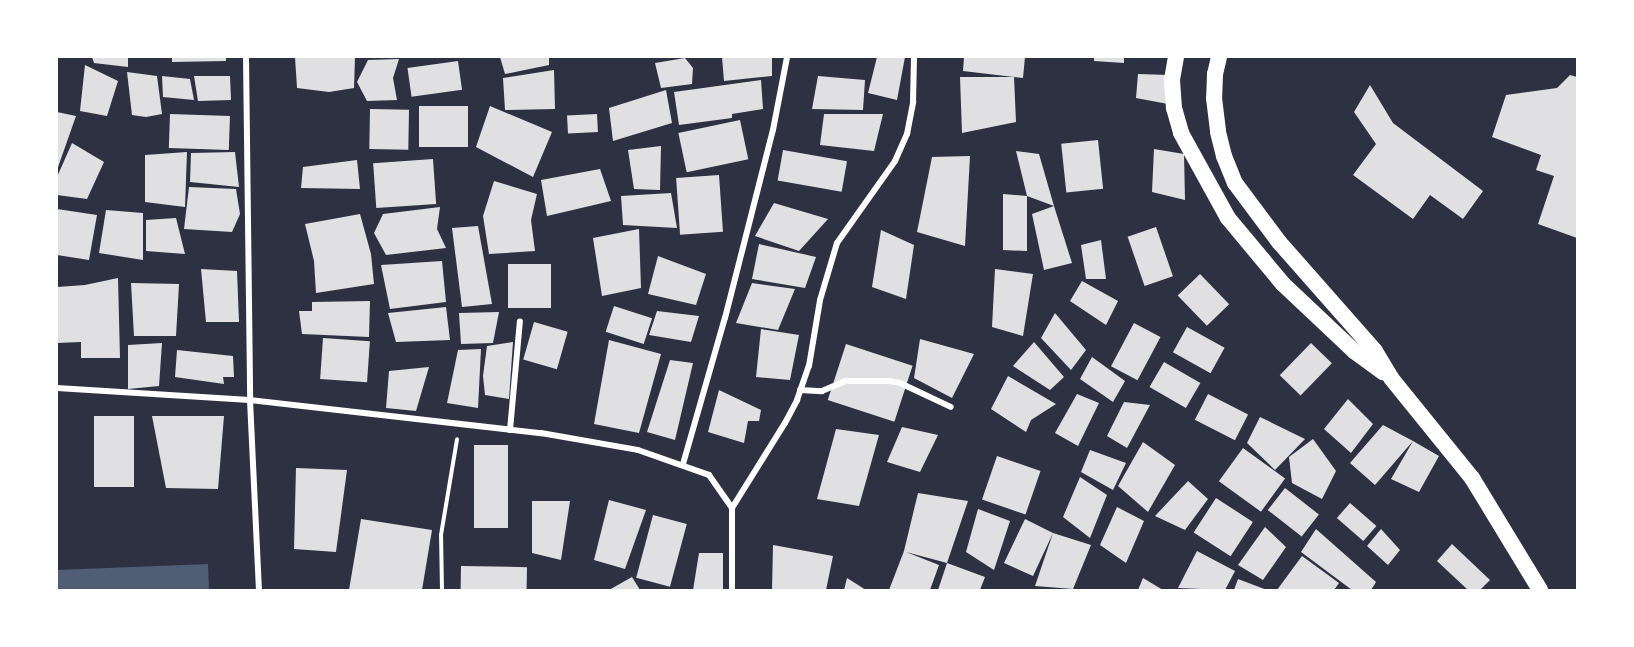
<!DOCTYPE html>
<html>
<head>
<meta charset="utf-8">
<style>
  body { margin:0 }
  #map { position:relative; width:1634px; height:647px; overflow:hidden; background:#2d3142; font-family:"Roboto Condensed",sans-serif }
  div>[style] { position:absolute }
  [style*='--x'] { left:calc(var(--x)*1px); top:calc(var(--y)*1px); width:calc(var(--w)*1px); rotate:calc(var(--a)*1deg) }
  .water>* { inset:0; background:#4f5d75 }
  .building>* { inset:0; background:#e0e0e3; transform-origin:0 0 }
  .path>* { height:4px; margin:-2px; padding:0 2px; transform-origin:2px; border-radius:2px; background:#fff }
  .minor>* { height:6px; margin:-3px; padding:0 3px; transform-origin:3px; border-radius:3px; background:#fff }
  .trunk>* { height:16px; margin:-8px; padding:0 8px; transform-origin:8px; border-radius:8px; background:#fff }
  span { translate:-50% -50%; white-space:nowrap; text-align:center; line-height:1.15; -webkit-text-stroke:5px #fff; paint-order:stroke }
  .frame { position:absolute; inset:0; border:58px solid #fff; pointer-events:none }
</style>
</head>
<body>
<div id="map">
  <div class="water">
    <i style="clip-path:polygon(208px 564px,209px 590px,57px 590px,57px 570px)"></i>
  </div>
  <div class="building">
    <i style="clip-path:polygon(92px 57px,128px 57px,128px 67px,94px 63px)"></i>
    <i style="clip-path:polygon(172px 57px,226px 57px,226px 61px,172px 62px)"></i>
    <i style="clip-path:polygon(295px 57px,355px 57px,354px 88px,329px 92px,297px 88px)"></i>
    <i style="clip-path:polygon(500px 57px,549px 57px,549px 65px,505px 74px)"></i>
    <i style="clip-path:polygon(722px 57px,772px 57px,772px 76px,724px 81px)"></i>
    <i style="clip-path:polygon(877px 57px,905px 57px,897px 100px,868px 93px)"></i>
    <i style="clip-path:polygon(964px 57px,1025px 57px,1023px 78px,1014px 77px,1016px 122px,962px 133px,960px 77px,1014px 77px,963px 71px)"></i>
    <i style="clip-path:polygon(1094px 57px,1124px 57px,1124px 63px,1094px 61px)"></i>
    <i style="clip-path:polygon(685px 58px,693px 68px,692px 84px,661px 88px,655px 63px)"></i>
    <i style="clip-path:polygon(399px 59px,393px 78px,397px 100px,367px 101px,357px 82px,368px 60px)"></i>
    <i style="left:458px;top:61px;width:29px;height:51px;rotate:82deg"></i>
    <i style="clip-path:polygon(85px 65px,118px 81px,107px 116px,80px 111px)"></i>
    <i style="clip-path:polygon(554px 70px,555px 109px,505px 110px,503px 78px)"></i>
    <i style="clip-path:polygon(127px 72px,157px 76px,162px 114px,146px 117px,132px 115px)"></i>
    <i style="clip-path:polygon(1138px 74px,1169px 75px,1168px 104px,1136px 98px)"></i>
    <i style="clip-path:polygon(1570px 75px,1577px 77px,1577px 238px,1538px 224px,1554px 176px,1536px 170px,1541px 155px,1492px 137px,1506px 95px,1557px 88px)"></i>
    <i style="clip-path:polygon(162px 76px,190px 79px,194px 100px,163px 97px)"></i>
    <i style="clip-path:polygon(194px 76px,230px 76px,231px 100px,198px 101px)"></i>
    <i style="clip-path:polygon(818px 76px,865px 80px,863px 110px,812px 109px)"></i>
    <i style="clip-path:polygon(761px 80px,763px 109px,732px 114px,732px 118px,679px 125px,674px 92px)"></i>
    <i style="clip-path:polygon(1370px 85px,1393px 123px,1483px 191px,1463px 219px,1430px 195px,1413px 219px,1353px 175px,1376px 144px,1354px 112px)"></i>
    <i style="clip-path:polygon(666px 90px,672px 123px,613px 141px,609px 108px)"></i>
    <i style="left:468px;top:106px;width:41px;height:49px;rotate:90deg"></i>
    <i style="clip-path:polygon(490px 106px,552px 132px,533px 177px,476px 147px)"></i>
    <i style="left:370px;top:109px;width:39px;height:40px;rotate:1deg"></i>
    <i style="clip-path:polygon(57px 112px,76px 116px,57px 170px)"></i>
    <i style="left:170px;top:114px;width:60px;height:34px;rotate:2deg"></i>
    <i style="left:597px;top:114px;width:18px;height:30px;rotate:87deg"></i>
    <i style="clip-path:polygon(824px 114px,883px 114px,874px 151px,820px 145px)"></i>
    <i style="left:740px;top:120px;width:40px;height:63px;rotate:78deg"></i>
    <i style="left:1098px;top:140px;width:49px;height:37px;rotate:84deg"></i>
    <i style="clip-path:polygon(72px 143px,104px 162px,87px 199px,57px 195px,57px 177px)"></i>
    <i style="clip-path:polygon(661px 146px,660px 190px,634px 189px,628px 150px)"></i>
    <i style="clip-path:polygon(1154px 149px,1184px 154px,1185px 200px,1152px 192px)"></i>
    <i style="left:783px;top:150px;width:65px;height:31px;rotate:10deg"></i>
    <i style="clip-path:polygon(1016px 151px,1039px 154px,1054px 206px,1027px 196px,1027px 251px,1003px 250px,1003px 194px,1027px 196px)"></i>
    <i style="clip-path:polygon(187px 152px,185px 207px,145px 202px,145px 155px)"></i>
    <i style="clip-path:polygon(235px 152px,239px 187px,190px 182px,191px 153px)"></i>
    <i style="clip-path:polygon(970px 156px,965px 246px,917px 232px,932px 157px)"></i>
    <i style="left:433px;top:159px;width:45px;height:60px;rotate:86deg"></i>
    <i style="clip-path:polygon(357px 160px,360px 189px,301px 188px,303px 167px)"></i>
    <i style="clip-path:polygon(600px 169px,611px 201px,547px 216px,541px 180px)"></i>
    <i style="left:719px;top:175px;width:57px;height:43px;rotate:86deg"></i>
    <i style="clip-path:polygon(494px 181px,537px 194px,531px 220px,535px 251px,489px 254px,483px 216px)"></i>
    <i style="clip-path:polygon(189px 187px,236px 189px,240px 214px,232px 232px,184px 229px)"></i>
    <i style="clip-path:polygon(671px 193px,677px 228px,623px 225px,621px 196px)"></i>
    <i style="clip-path:polygon(774px 203px,828px 219px,799px 251px,755px 236px)"></i>
    <i style="clip-path:polygon(1054px 206px,1072px 263px,1044px 270px,1032px 214px)"></i>
    <i style="clip-path:polygon(440px 207px,437px 229px,446px 248px,386px 255px,374px 233px,383px 214px)"></i>
    <i style="clip-path:polygon(57px 209px,97px 215px,89px 260px,57px 255px)"></i>
    <i style="clip-path:polygon(106px 210px,143px 213px,143px 260px,99px 253px)"></i>
    <i style="clip-path:polygon(360px 214px,371px 254px,374px 284px,316px 293px,314px 261px,305px 224px)"></i>
    <i style="clip-path:polygon(176px 218px,185px 254px,146px 251px,146px 220px)"></i>
    <i style="clip-path:polygon(478px 226px,492px 304px,462px 307px,452px 228px)"></i>
    <i style="left:1156px;top:227px;width:52px;height:30px;rotate:71deg"></i>
    <i style="clip-path:polygon(639px 229px,641px 288px,602px 296px,593px 238px)"></i>
    <i style="clip-path:polygon(881px 230px,914px 245px,906px 299px,872px 287px)"></i>
    <i style="clip-path:polygon(1101px 240px,1106px 279px,1086px 279px,1081px 245px)"></i>
    <i style="clip-path:polygon(759px 244px,816px 257px,805px 288px,752px 279px)"></i>
    <i style="clip-path:polygon(658px 256px,706px 274px,696px 305px,648px 294px)"></i>
    <i style="clip-path:polygon(442px 261px,446px 302px,390px 309px,381px 265px)"></i>
    <i style="left:551px;top:264px;width:44px;height:43px;rotate:90deg"></i>
    <i style="clip-path:polygon(201px 269px,237px 271px,239px 322px,206px 322px)"></i>
    <i style="clip-path:polygon(995px 269px,1033px 274px,1023px 336px,992px 327px)"></i>
    <i style="left:1200px;top:274px;width:42px;height:31px;rotate:46deg"></i>
    <i style="clip-path:polygon(118px 278px,120px 358px,81px 358px,81px 342px,57px 343px,57px 287px,85px 285px)"></i>
    <i style="clip-path:polygon(1082px 281px,1118px 301px,1106px 325px,1070px 301px)"></i>
    <i style="clip-path:polygon(131px 283px,179px 284px,176px 336px,134px 336px)"></i>
    <i style="clip-path:polygon(752px 283px,795px 289px,778px 330px,736px 323px)"></i>
    <i style="clip-path:polygon(370px 301px,369px 337px,302px 334px,299px 311px,312px 311px,312px 302px)"></i>
    <i style="left:614px;top:306px;width:40px;height:27px;rotate:18deg"></i>
    <i style="clip-path:polygon(446px 307px,450px 340px,396px 342px,388px 313px)"></i>
    <i style="clip-path:polygon(657px 311px,699px 316px,691px 342px,649px 335px)"></i>
    <i style="clip-path:polygon(499px 312px,493px 343px,461px 344px,459px 313px)"></i>
    <i style="clip-path:polygon(1055px 313px,1086px 350px,1071px 370px,1041px 338px)"></i>
    <i style="left:534px;top:322px;width:35px;height:39px;rotate:16deg"></i>
    <i style="left:1134px;top:323px;width:30px;height:49px;rotate:28deg"></i>
    <i style="left:1187px;top:327px;width:43px;height:29px;rotate:29deg"></i>
    <i style="clip-path:polygon(761px 329px,799px 335px,790px 380px,756px 377px)"></i>
    <i style="left:323px;top:338px;width:47px;height:41px;rotate:4deg"></i>
    <i style="clip-path:polygon(920px 339px,974px 354px,952px 398px,914px 378px)"></i>
    <i style="clip-path:polygon(609px 340px,661px 354px,639px 433px,594px 424px)"></i>
    <i style="clip-path:polygon(513px 342px,509px 399px,485px 395px,483px 376px,487px 346px)"></i>
    <i style="clip-path:polygon(1034px 342px,1064px 377px,1050px 390px,1013px 366px)"></i>
    <i style="clip-path:polygon(162px 343px,159px 386px,128px 389px,128px 345px)"></i>
    <i style="left:1311px;top:343px;width:29px;height:45px;rotate:44deg"></i>
    <i style="left:846px;top:344px;width:70px;height:59px;rotate:18deg"></i>
    <i style="clip-path:polygon(481px 349px,478px 408px,447px 403px,458px 350px)"></i>
    <i style="clip-path:polygon(177px 350px,233px 356px,234px 377px,223px 377px,224px 384px,175px 377px)"></i>
    <i style="clip-path:polygon(1092px 357px,1125px 381px,1113px 402px,1080px 379px)"></i>
    <i style="clip-path:polygon(670px 360px,693px 363px,675px 440px,647px 432px)"></i>
    <i style="left:1164px;top:362px;width:42px;height:29px;rotate:30deg"></i>
    <i style="clip-path:polygon(429px 367px,416px 411px,386px 408px,389px 371px)"></i>
    <i style="clip-path:polygon(1008px 376px,1056px 404px,1031px 420px,1026px 432px,991px 409px)"></i>
    <i style="clip-path:polygon(719px 390px,761px 410px,759px 421px,748px 421px,744px 443px,708px 432px)"></i>
    <i style="clip-path:polygon(1077px 394px,1099px 403px,1078px 446px,1055px 433px)"></i>
    <i style="left:1208px;top:394px;width:45px;height:29px;rotate:27deg"></i>
    <i style="clip-path:polygon(1348px 399px,1373px 424px,1351px 453px,1324px 429px)"></i>
    <i style="clip-path:polygon(1124px 402px,1150px 405px,1127px 448px,1107px 436px)"></i>
    <i style="left:94px;top:416px;width:40px;height:71px"></i>
    <i style="clip-path:polygon(152px 416px,224px 416px,218px 489px,166px 488px)"></i>
    <i style="clip-path:polygon(1260px 417px,1305px 439px,1275px 470px,1247px 443px)"></i>
    <i style="clip-path:polygon(1383px 425px,1413px 441px,1439px 456px,1419px 492px,1391px 479px,1413px 441px,1375px 485px,1350px 463px)"></i>
    <i style="clip-path:polygon(902px 427px,938px 435px,920px 472px,887px 462px)"></i>
    <i style="clip-path:polygon(836px 429px,879px 435px,859px 506px,817px 499px)"></i>
    <i style="clip-path:polygon(1313px 439px,1336px 471px,1322px 499px,1292px 483px,1289px 457px)"></i>
    <i style="clip-path:polygon(1143px 442px,1175px 465px,1148px 512px,1118px 486px)"></i>
    <i style="left:474px;top:445px;width:34px;height:83px"></i>
    <i style="left:1243px;top:448px;width:52px;height:41px;rotate:36deg"></i>
    <i style="clip-path:polygon(1090px 450px,1126px 463px,1113px 490px,1081px 472px)"></i>
    <i style="left:997px;top:456px;width:46px;height:46px;rotate:19deg"></i>
    <i style="clip-path:polygon(296px 468px,347px 470px,336px 552px,294px 549px)"></i>
    <i style="clip-path:polygon(1080px 477px,1107px 495px,1090px 538px,1063px 517px)"></i>
    <i style="clip-path:polygon(1188px 481px,1208px 499px,1185px 530px,1155px 516px)"></i>
    <i style="left:1285px;top:488px;width:43px;height:28px;rotate:38deg"></i>
    <i style="clip-path:polygon(918px 493px,968px 501px,947px 563px,985px 577px,980px 590px,938px 590px,947px 563px,906px 552px,939px 565px,930px 590px,889px 590px,904px 551px)"></i>
    <i style="left:1216px;top:498px;width:44px;height:41px;rotate:33deg"></i>
    <i style="clip-path:polygon(609px 500px,646px 510px,625px 569px,594px 560px)"></i>
    <i style="clip-path:polygon(532px 501px,570px 501px,561px 560px,532px 553px)"></i>
    <i style="left:1350px;top:503px;width:35px;height:20px;rotate:41deg"></i>
    <i style="clip-path:polygon(1117px 507px,1144px 521px,1126px 563px,1100px 545px)"></i>
    <i style="clip-path:polygon(978px 509px,1010px 521px,994px 570px,966px 552px)"></i>
    <i style="left:653px;top:515px;width:35px;height:65px;rotate:15deg"></i>
    <i style="clip-path:polygon(361px 519px,432px 530px,422px 590px,349px 590px)"></i>
    <i style="clip-path:polygon(1025px 519px,1053px 533px,1091px 545px,1073px 589px,1035px 586px,1053px 533px,1033px 576px,1004px 563px)"></i>
    <i style="clip-path:polygon(1265px 527px,1286px 547px,1263px 580px,1238px 565px)"></i>
    <i style="clip-path:polygon(1316px 529px,1376px 582px,1371px 590px,1352px 590px,1301px 552px)"></i>
    <i style="clip-path:polygon(1381px 529px,1400px 550px,1388px 565px,1367px 546px)"></i>
    <i style="clip-path:polygon(1452px 544px,1490px 580px,1480px 590px,1468px 590px,1437px 561px)"></i>
    <i style="clip-path:polygon(773px 545px,833px 556px,826px 590px,772px 590px)"></i>
    <i style="clip-path:polygon(1197px 551px,1235px 571px,1225px 590px,1178px 588px)"></i>
    <i style="clip-path:polygon(699px 553px,723px 553px,723px 590px,693px 590px)"></i>
    <i style="clip-path:polygon(1302px 556px,1339px 583px,1334px 590px,1277px 590px)"></i>
    <i style="left:461px;top:566px;width:66px;height:25px;rotate:1deg"></i>
    <i style="clip-path:polygon(632px 577px,640px 590px,609px 590px)"></i>
    <i style="clip-path:polygon(847px 578px,866px 590px,844px 590px)"></i>
    <i style="clip-path:polygon(1143px 578px,1163px 590px,1138px 590px)"></i>
    <i style="clip-path:polygon(1238px 579px,1267px 590px,1234px 590px)"></i>
  </div>
  <div class="path">
    <i style="--x:442;--y:590;--w:55;--a:-91"></i>
    <i style="--x:441;--y:535;--w:97;--a:-80.5"></i>
  </div>
  <div class="minor">
    <i style="--x:246;--y:57;--w:343;--a:89.3"></i>
    <i style="--x:250;--y:400;--w:190;--a:87.3"></i>
    <i style="--x:57;--y:388;--w:193;--a:3.6"></i>
    <i style="--x:250;--y:400;--w:293;--a:6.5"></i>
    <i style="--x:541;--y:433;--w:98;--a:9.9"></i>
    <i style="--x:638;--y:450;--w:75;--a:19.4"></i>
    <i style="--x:709;--y:475;--w:40;--a:55.1"></i>
    <i style="--x:732;--y:508;--w:82;--a:90"></i>
    <i style="--x:800;--y:390;--w:22;--a:3"></i>
    <i style="--x:822;--y:391;--w:26;--a:-23"></i>
    <i style="--x:846;--y:381;--w:43;--a:0"></i>
    <i style="--x:889;--y:381;--w:11;--a:10"></i>
    <i style="--x:900;--y:383;--w:56;--a:25.2"></i>
    <i style="--x:510;--y:430;--w:109;--a:-84.8"></i>
    <i style="--x:683;--y:464;--w:152;--a:-74"></i>
    <i style="--x:725;--y:318;--w:194;--a:-75.7"></i>
    <i style="--x:773;--y:130;--w:74;--a:-79.1"></i>
    <i style="--x:732;--y:508;--w:100;--a:-58.1"></i>
    <i style="--x:785;--y:423;--w:26;--a:-62"></i>
    <i style="--x:797;--y:400;--w:36;--a:-71"></i>
    <i style="--x:809;--y:366;--w:67;--a:-80.5"></i>
    <i style="--x:820;--y:300;--w:59;--a:-73.4"></i>
    <i style="--x:837;--y:243;--w:100;--a:-54.7"></i>
    <i style="--x:895;--y:161;--w:30;--a:-66"></i>
    <i style="--x:907;--y:134;--w:33;--a:-79"></i>
    <i style="--x:913;--y:102;--w:45;--a:-88.7"></i>
  </div>
  <div class="trunk">
    <i style="--x:1176;--y:57;--w:23;--a:100"></i>
    <i style="--x:1172;--y:80;--w:28;--a:86"></i>
    <i style="--x:1174;--y:108;--w:26;--a:74"></i>
    <i style="--x:1181;--y:133;--w:97;--a:61.1"></i>
    <i style="--x:1228;--y:218;--w:86;--a:50.2"></i>
    <i style="--x:1283;--y:284;--w:98;--a:43.3"></i>
    <i style="--x:1354;--y:351;--w:36;--a:36"></i>
    <i style="--x:1219;--y:57;--w:17;--a:103"></i>
    <i style="--x:1215;--y:74;--w:24;--a:92"></i>
    <i style="--x:1214;--y:98;--w:34;--a:83"></i>
    <i style="--x:1218;--y:132;--w:25;--a:76"></i>
    <i style="--x:1224;--y:156;--w:29;--a:68"></i>
    <i style="--x:1235;--y:183;--w:74;--a:53.3"></i>
    <i style="--x:1279;--y:242;--w:145;--a:48.6"></i>
    <i style="--x:1375;--y:351;--w:31;--a:59"></i>
    <i style="--x:1391;--y:378;--w:129;--a:51"></i>
    <i style="--x:1472;--y:478;--w:131;--a:58.7"></i>
  </div>
  <div class="frame"></div>
</div>
</body>
</html>
